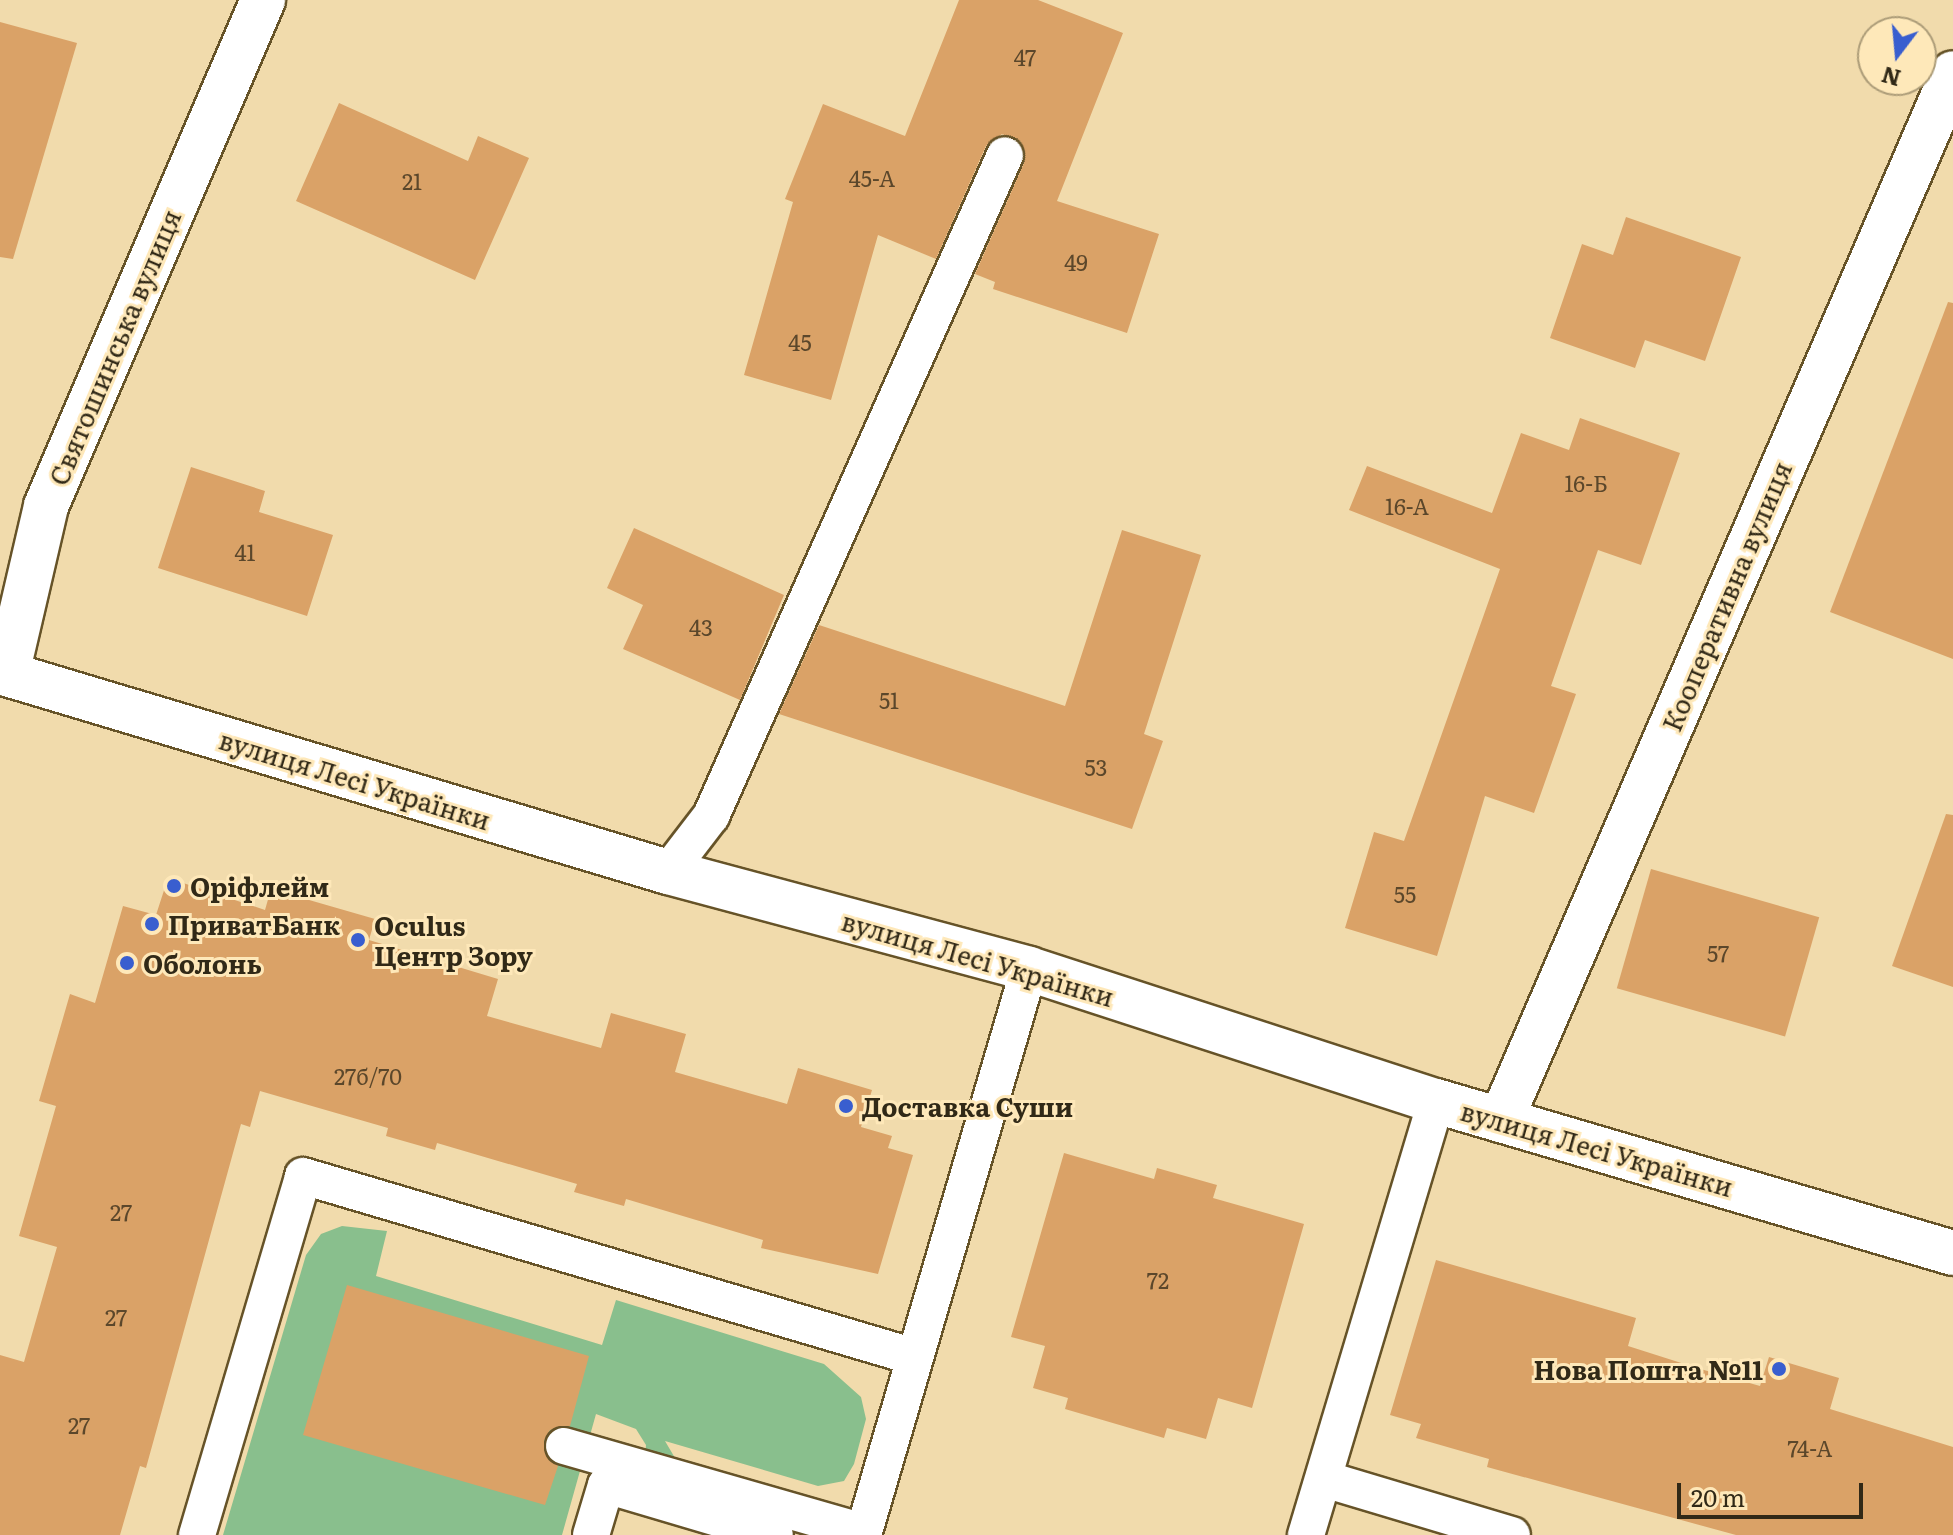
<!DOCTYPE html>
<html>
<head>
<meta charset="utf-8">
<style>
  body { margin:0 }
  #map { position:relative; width:1953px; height:1535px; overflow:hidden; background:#f1dbac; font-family:Literata,serif }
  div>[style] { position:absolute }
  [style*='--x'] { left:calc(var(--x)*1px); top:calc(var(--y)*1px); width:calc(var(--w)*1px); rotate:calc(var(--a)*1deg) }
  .green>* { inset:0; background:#89bf8d }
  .building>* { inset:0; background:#daa267; transform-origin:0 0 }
  .roads { filter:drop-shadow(2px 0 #665328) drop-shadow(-2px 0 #665328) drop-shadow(0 2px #665328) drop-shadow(0 -2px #665328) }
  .lane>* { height:36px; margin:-18px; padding:0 18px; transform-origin:18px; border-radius:18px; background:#fff }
  .street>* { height:44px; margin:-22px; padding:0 22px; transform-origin:22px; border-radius:22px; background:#fff }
  .secondary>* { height:44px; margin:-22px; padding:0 22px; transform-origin:22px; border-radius:22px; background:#fff }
  .dots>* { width:22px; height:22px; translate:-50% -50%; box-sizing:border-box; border:4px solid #fee8b9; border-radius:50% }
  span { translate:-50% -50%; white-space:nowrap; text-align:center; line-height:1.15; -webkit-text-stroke:6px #fee8b9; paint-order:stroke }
  .number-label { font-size:22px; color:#5b472b }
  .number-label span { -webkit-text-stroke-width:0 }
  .street-label { font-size:26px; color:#312917 }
  .poi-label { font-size:26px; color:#312917; font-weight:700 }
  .left { translate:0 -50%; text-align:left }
  .right { translate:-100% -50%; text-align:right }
  .north { position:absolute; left:1857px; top:16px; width:80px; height:80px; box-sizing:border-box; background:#fee8b9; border:2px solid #ac9c78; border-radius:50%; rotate:196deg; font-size:22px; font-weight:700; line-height:32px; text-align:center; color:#312917 }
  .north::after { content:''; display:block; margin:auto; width:28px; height:36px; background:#395ecf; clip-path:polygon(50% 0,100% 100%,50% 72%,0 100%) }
  .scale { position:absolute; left:1677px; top:1483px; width:186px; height:36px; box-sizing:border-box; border:4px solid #312917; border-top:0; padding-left:10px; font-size:24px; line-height:28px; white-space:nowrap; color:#312917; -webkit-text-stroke:6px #fee8b9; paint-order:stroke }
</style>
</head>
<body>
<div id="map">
  <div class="green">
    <i style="clip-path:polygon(342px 1226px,387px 1231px,376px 1276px,602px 1345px,616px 1300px,824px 1364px,861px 1397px,866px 1419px,854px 1464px,844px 1481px,818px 1486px,665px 1441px,675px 1458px,670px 1480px,644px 1468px,646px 1445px,636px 1429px,596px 1414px,562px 1535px,223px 1535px,306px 1255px,321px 1234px)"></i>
  </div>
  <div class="building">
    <i style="clip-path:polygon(959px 0,1038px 0,1123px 33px,1057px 201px,1159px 234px,1127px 333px,993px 289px,995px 282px,975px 274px,1024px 163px,1021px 142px,1002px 134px,986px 146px,936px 259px,878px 235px,831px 400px,744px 375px,793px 202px,785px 199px,823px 104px,905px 136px)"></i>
    <i style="clip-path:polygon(0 22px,77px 43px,13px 259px,0 257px)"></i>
    <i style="clip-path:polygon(339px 103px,468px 161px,478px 136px,529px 158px,475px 280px,296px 201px)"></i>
    <i style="clip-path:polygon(1626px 217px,1741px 257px,1705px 361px,1645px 340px,1635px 368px,1550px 338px,1582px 244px,1613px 255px)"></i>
    <i style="clip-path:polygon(1948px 302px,1953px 303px,1953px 659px,1830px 612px)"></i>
    <i style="clip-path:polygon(1580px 418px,1680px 453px,1641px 565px,1598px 550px,1551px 686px,1576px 694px,1534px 813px,1485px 796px,1437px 956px,1345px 928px,1374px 832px,1404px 841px,1500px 569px,1349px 510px,1367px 466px,1492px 513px,1521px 433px,1569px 450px)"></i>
    <i style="clip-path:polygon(191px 467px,265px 491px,259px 512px,333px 535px,307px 616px,158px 568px)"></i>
    <i style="clip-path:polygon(634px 528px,784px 595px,740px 700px,623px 649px,643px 605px,607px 588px)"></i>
    <i style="clip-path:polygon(1122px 530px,1201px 555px,1144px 734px,1163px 741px,1132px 829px,779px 714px,819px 625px,1065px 706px)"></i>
    <i style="clip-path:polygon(1946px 814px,1953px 815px,1953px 987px,1892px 966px)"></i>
    <i style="left:1651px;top:869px;width:175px;height:124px;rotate:16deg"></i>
    <i style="clip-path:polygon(168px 878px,265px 910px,271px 889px,375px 919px,369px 940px,498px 979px,487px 1016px,601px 1048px,611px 1013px,686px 1034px,675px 1072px,787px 1104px,798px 1068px,872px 1090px,861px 1127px,892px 1136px,888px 1148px,913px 1155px,878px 1274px,761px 1248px,763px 1240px,626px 1199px,624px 1206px,574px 1192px,577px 1184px,437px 1143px,435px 1150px,386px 1136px,388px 1128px,260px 1091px,250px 1127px,241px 1124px,146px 1468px,140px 1466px,120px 1535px,0 1535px,0 1355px,24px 1362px,57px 1247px,19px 1236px,56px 1106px,39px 1101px,70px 994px,95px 1003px,123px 906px,156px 915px)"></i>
    <i style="clip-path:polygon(1064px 1153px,1154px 1179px,1157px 1168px,1217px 1185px,1213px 1198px,1304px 1224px,1252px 1408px,1218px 1398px,1206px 1439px,1167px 1428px,1164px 1438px,1065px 1409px,1068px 1398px,1033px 1388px,1045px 1346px,1011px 1337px)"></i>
    <i style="clip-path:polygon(1436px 1260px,1636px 1318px,1628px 1346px,1697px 1368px,1760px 1386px,1769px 1357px,1839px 1378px,1830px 1409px,1953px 1447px,1953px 1535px,1736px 1535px,1487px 1467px,1489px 1459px,1416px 1438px,1421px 1424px,1390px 1415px)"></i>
    <i style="clip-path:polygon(347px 1285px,589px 1356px,570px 1426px,550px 1430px,544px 1441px,558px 1466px,545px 1505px,303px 1435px)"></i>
  </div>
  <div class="roads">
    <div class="lane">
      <i style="--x:668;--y:872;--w:71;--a:-52.5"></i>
      <i style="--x:711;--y:816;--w:723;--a:-66.02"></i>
      <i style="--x:564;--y:1446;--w:311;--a:16"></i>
      <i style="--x:1324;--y:1479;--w:196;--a:16.6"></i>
      <i style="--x:197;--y:1535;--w:374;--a:-73.5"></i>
      <i style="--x:303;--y:1176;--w:638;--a:16.48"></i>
      <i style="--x:591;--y:1535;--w:52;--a:-73.3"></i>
      <i style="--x:606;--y:1485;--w:176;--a:16.5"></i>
      <i style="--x:863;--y:1535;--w:590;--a:-73.65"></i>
      <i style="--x:1306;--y:1535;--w:453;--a:-73.3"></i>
    </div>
    <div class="street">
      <i style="--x:7;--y:674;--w:172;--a:-76.9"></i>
      <i style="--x:46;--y:506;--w:551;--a:-66.79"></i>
      <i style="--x:1501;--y:1120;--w:1140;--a:-66.65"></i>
    </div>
    <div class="secondary">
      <i style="--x:0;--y:672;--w:697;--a:16.67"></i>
      <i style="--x:668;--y:872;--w:374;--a:15"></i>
      <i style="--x:1029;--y:969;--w:428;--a:18"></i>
      <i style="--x:1436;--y:1101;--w:539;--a:16.38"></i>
    </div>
  </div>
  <div class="dots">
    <i style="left:174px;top:886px;background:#395ecf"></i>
    <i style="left:152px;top:924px;background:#395ecf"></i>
    <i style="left:358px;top:940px;background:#395ecf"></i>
    <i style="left:127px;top:963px;background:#395ecf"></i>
    <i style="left:846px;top:1106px;background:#395ecf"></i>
    <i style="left:1779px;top:1369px;background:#395ecf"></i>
  </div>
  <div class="number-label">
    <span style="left:1025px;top:57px">47</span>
    <span style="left:872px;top:178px">45-А</span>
    <span style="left:412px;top:181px">21</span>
    <span style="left:1076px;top:262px">49</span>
    <span style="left:800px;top:342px">45</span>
    <span style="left:1586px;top:483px">16-Б</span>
    <span style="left:1407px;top:506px">16-А</span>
    <span style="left:245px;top:552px">41</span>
    <span style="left:701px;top:627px">43</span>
    <span style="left:889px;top:700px">51</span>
    <span style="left:1096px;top:767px">53</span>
    <span style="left:1405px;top:894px">55</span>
    <span style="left:1718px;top:953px">57</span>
    <span style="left:368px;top:1076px">27б/70</span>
    <span style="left:121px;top:1212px">27</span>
    <span style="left:1158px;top:1280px">72</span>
    <span style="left:116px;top:1317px">27</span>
    <span style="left:79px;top:1425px">27</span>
    <span style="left:1810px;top:1448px">74-А</span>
  </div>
  <div class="street-label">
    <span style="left:114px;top:347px;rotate:-67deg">Святошинська вулиця</span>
    <span style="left:1726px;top:596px;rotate:-67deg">Кооперативна вулиця</span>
    <span style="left:355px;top:779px;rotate:17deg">вулиця Лесі Українки</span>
    <span style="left:978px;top:958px;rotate:16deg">вулиця Лесі Українки</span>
    <span style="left:1597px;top:1148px;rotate:16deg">вулиця Лесі Українки</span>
  </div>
  <div class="poi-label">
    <span class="left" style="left:190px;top:886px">Оріфлейм</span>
    <span class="left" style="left:168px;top:924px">ПриватБанк</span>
    <span class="left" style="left:374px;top:940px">Oculus<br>Центр Зору</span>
    <span class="left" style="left:143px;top:963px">Оболонь</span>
    <span class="left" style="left:862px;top:1106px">Доставка Суши</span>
    <span class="right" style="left:1763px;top:1369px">Нова Пошта №11</span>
  </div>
  <div class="north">N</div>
  <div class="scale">20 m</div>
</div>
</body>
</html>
